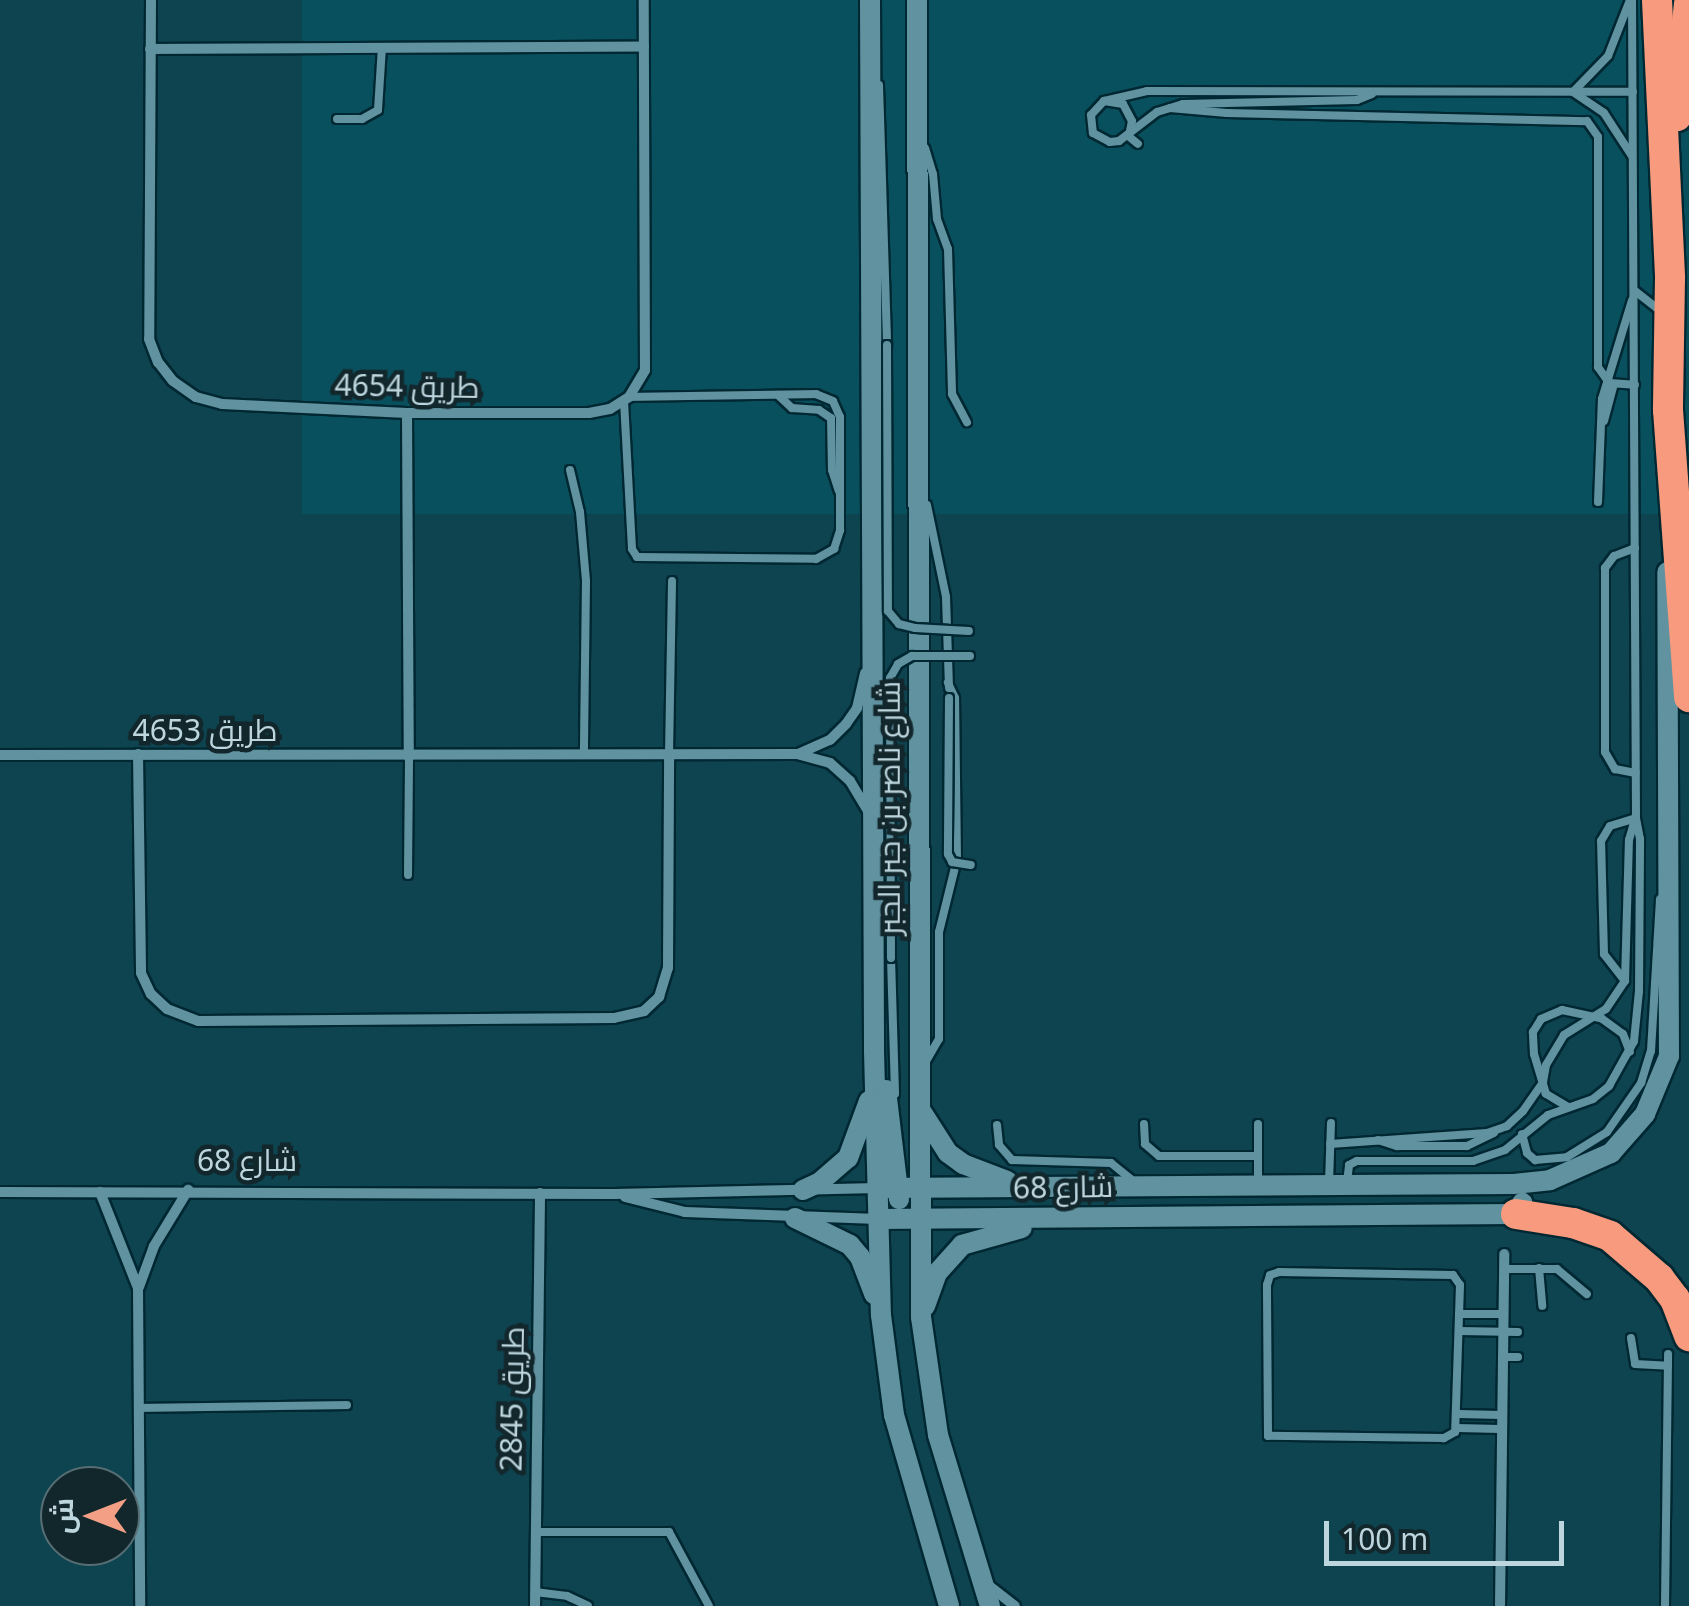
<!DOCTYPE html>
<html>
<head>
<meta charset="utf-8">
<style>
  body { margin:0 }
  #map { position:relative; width:1689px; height:1606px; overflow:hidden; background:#0e4350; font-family:"Noto Sans",Cairo,sans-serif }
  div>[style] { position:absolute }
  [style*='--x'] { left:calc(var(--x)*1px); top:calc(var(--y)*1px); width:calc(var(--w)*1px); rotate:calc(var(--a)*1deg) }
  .built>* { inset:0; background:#09505e; transform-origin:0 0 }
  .roads { filter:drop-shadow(2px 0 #002832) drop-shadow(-2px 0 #002832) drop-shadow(0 2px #002832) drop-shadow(0 -2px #002832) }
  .lane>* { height:8px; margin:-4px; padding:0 4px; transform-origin:4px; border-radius:4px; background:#6092a0 }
  .street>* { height:10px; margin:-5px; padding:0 5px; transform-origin:5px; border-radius:5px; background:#6092a0 }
  .secondary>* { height:20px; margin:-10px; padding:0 10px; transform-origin:10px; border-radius:10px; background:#6092a0 }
  .highway>* { height:30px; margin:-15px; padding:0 15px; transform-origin:15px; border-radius:15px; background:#f79a7d }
  .bridges { filter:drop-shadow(2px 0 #002832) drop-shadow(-2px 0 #002832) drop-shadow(0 2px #002832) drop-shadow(0 -2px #002832) }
  .lane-bridge>* { height:8px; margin:-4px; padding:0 4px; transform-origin:4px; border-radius:4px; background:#6092a0 }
  span { translate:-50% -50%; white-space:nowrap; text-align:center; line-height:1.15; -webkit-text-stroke:9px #12272c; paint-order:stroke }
  .street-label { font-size:30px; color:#bdd6de }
  .north { position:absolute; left:40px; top:1466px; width:100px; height:100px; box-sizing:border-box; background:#12272c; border:2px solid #566d73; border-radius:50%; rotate:270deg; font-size:28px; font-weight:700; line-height:40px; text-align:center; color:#bdd6de }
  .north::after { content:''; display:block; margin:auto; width:35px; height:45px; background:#f39f85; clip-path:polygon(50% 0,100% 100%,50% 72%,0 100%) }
  .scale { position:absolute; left:1324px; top:1521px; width:240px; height:45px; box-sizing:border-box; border:5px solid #bdd6de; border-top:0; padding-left:12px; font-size:30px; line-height:35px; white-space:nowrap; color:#bdd6de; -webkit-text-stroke:8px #12272c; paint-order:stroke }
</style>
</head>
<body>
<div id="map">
  <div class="built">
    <i style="left:302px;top:0;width:1387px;height:514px"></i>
  </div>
  <div class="roads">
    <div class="lane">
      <i style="--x:1630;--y:0;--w:60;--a:111.4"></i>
      <i style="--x:1608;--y:56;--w:50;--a:134.2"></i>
      <i style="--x:1573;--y:92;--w:37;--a:34"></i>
      <i style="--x:1604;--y:113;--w:51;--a:56.9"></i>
      <i style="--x:879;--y:85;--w:260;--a:88.2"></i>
      <i style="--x:1104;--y:101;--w:44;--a:-13.1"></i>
      <i style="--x:1147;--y:91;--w:486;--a:0.1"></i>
      <i style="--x:1170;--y:108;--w:57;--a:5"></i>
      <i style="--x:1227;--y:113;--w:360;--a:1.3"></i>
      <i style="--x:1587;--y:121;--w:19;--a:55"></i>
      <i style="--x:1598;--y:137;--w:230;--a:90"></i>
      <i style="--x:1598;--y:367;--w:19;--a:55"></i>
      <i style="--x:1609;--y:383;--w:26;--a:4"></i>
      <i style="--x:337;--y:119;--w:25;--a:0"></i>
      <i style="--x:362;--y:119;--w:18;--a:-29"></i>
      <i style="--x:378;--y:110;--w:63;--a:-86.4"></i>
      <i style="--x:1130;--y:131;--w:10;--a:-79"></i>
      <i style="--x:1132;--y:121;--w:19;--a:-118"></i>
      <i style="--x:1123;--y:104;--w:19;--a:-171"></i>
      <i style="--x:1104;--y:101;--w:19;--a:133"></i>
      <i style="--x:1091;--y:115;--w:18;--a:84"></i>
      <i style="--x:1093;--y:133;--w:19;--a:28"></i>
      <i style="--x:1110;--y:142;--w:9;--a:-6"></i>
      <i style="--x:1119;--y:141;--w:48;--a:-37.3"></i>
      <i style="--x:1157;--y:112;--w:27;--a:-17"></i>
      <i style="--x:1183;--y:104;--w:174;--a:-1.3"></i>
      <i style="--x:1357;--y:100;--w:16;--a:-22"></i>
      <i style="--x:1127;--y:135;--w:14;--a:39"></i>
      <i style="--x:925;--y:148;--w:27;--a:73"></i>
      <i style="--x:933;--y:174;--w:45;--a:84.9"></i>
      <i style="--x:937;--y:219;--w:32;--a:70"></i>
      <i style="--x:948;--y:249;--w:145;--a:88.4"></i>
      <i style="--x:952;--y:394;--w:32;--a:62"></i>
      <i style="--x:1635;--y:291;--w:31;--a:38"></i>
      <i style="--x:778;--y:395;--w:19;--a:43"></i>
      <i style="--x:792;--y:408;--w:27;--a:4"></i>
      <i style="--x:819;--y:410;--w:14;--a:34"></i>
      <i style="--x:831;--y:418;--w:52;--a:88.9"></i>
      <i style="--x:832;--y:470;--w:22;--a:72"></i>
      <i style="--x:624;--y:401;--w:148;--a:86.9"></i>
      <i style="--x:632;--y:549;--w:9;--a:58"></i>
      <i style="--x:637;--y:557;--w:179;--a:0.6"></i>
      <i style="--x:816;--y:559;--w:21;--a:-29"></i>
      <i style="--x:834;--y:549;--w:20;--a:-72"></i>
      <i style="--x:840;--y:530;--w:113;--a:-90"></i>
      <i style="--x:840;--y:417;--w:17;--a:-114"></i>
      <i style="--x:833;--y:401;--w:18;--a:-158"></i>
      <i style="--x:816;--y:394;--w:187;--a:179.1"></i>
      <i style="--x:1604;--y:421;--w:38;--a:-75"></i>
      <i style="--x:570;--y:470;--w:43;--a:76.6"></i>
      <i style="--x:580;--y:512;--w:69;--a:85"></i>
      <i style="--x:586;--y:581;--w:174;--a:90.7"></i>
      <i style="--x:1598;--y:502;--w:103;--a:-87.8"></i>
      <i style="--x:1602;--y:399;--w:103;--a:-73.1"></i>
      <i style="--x:927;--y:505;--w:94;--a:78.3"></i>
      <i style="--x:946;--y:597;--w:91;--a:88.1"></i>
      <i style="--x:1635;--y:548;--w:22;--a:159"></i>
      <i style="--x:1614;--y:556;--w:15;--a:127"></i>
      <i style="--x:1605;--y:568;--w:184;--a:90"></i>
      <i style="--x:1605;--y:752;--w:20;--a:60"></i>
      <i style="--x:1615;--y:769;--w:21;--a:11"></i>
      <i style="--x:669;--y:755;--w:174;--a:-89"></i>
      <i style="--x:408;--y:875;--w:118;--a:-89.5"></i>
      <i style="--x:891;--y:958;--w:136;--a:88.3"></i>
      <i style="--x:1625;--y:981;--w:34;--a:-128"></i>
      <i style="--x:1604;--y:954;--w:113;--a:-91.5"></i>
      <i style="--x:1601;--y:841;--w:17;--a:-59"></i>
      <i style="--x:1610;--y:826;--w:27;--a:-17"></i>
      <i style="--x:925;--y:1063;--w:28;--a:-60"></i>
      <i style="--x:939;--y:1039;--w:107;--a:-90"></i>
      <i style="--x:939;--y:932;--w:75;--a:-76.1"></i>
      <i style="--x:957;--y:859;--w:161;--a:-90.7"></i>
      <i style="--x:955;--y:698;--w:17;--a:-115"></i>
      <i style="--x:1568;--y:1107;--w:26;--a:-149"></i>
      <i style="--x:1546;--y:1094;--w:42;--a:-106.7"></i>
      <i style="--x:1534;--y:1054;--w:22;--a:-93"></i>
      <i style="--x:1533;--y:1032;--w:15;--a:-58"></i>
      <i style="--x:1541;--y:1019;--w:23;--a:-23"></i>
      <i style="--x:1562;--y:1010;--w:40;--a:12"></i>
      <i style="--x:1601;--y:1018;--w:27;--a:36"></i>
      <i style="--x:1623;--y:1034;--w:19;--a:69"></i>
      <i style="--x:1144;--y:1124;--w:20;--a:87"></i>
      <i style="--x:1145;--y:1144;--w:18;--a:41"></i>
      <i style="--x:1159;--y:1156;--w:99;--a:0"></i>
      <i style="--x:1258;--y:1124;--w:59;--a:90"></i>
      <i style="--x:997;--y:1125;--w:20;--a:84"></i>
      <i style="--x:999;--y:1145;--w:20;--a:49"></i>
      <i style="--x:1012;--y:1160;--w:99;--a:1.7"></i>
      <i style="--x:1111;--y:1163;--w:28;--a:39"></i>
      <i style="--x:1522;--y:1134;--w:20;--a:75"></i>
      <i style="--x:1527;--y:1153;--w:11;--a:41"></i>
      <i style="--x:1535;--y:1160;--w:32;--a:-5"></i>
      <i style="--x:1567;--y:1157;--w:47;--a:-32"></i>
      <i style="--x:1607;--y:1132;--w:60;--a:-55.2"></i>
      <i style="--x:1641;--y:1083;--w:34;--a:-73"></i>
      <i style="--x:1651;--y:1051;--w:152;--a:-86.6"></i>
      <i style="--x:1378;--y:1140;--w:20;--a:18"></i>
      <i style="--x:1397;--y:1146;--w:70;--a:0"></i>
      <i style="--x:1467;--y:1146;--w:30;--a:-26"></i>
      <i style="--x:1330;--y:1144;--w:157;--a:-4"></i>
      <i style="--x:1487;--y:1133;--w:21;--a:-19"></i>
      <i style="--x:1507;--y:1126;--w:22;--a:-43"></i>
      <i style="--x:1523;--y:1111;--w:35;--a:-55"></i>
      <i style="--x:1543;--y:1082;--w:17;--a:-80"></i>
      <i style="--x:1546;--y:1065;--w:35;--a:-59"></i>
      <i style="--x:1564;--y:1035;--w:49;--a:-31.8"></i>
      <i style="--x:1606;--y:1009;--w:34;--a:-56"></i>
      <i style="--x:1625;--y:981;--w:141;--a:-88.4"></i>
      <i style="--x:1629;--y:840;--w:22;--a:-74"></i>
      <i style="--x:1347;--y:1182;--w:17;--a:-83"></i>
      <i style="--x:1349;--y:1165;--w:9;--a:-27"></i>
      <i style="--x:1357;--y:1161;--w:116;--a:0"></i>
      <i style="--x:1473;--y:1161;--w:34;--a:-19"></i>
      <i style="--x:1505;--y:1150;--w:55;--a:-39.1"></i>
      <i style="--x:1548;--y:1115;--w:48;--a:-19.6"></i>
      <i style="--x:1593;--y:1099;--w:21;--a:-39"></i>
      <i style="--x:1609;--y:1086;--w:51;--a:-60.9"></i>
      <i style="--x:1634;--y:1041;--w:50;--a:-84.3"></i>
      <i style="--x:1639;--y:991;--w:152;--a:-89.6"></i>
      <i style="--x:1640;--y:839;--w:21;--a:-101"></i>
      <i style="--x:1636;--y:818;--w:818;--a:-90.28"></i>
      <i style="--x:1329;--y:1183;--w:60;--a:-88.1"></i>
      <i style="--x:1539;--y:1268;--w:38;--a:85"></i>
      <i style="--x:1504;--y:1269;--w:53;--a:0"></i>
      <i style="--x:1557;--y:1269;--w:39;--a:40"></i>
      <i style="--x:1279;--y:1272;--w:174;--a:1"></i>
      <i style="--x:1453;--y:1275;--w:12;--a:55"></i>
      <i style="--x:1460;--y:1285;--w:147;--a:91.9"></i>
      <i style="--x:1455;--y:1432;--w:13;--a:151"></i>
      <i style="--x:1444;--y:1438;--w:176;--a:-179.3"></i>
      <i style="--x:1268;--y:1436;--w:151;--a:-90.4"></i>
      <i style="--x:1267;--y:1285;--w:10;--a:-73"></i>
      <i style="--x:1270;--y:1275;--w:9;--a:-18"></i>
      <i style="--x:1459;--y:1314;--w:44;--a:0"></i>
      <i style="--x:1459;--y:1331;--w:59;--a:1"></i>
      <i style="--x:1631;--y:1338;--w:26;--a:81"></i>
      <i style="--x:1635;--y:1364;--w:33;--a:3"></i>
      <i style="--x:1502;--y:1357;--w:16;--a:0"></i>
      <i style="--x:139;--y:1408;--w:208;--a:-0.8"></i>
      <i style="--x:1459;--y:1414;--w:41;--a:1.4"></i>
      <i style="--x:1457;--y:1428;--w:43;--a:1.3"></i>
      <i style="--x:535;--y:1532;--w:134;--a:0"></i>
      <i style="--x:669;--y:1532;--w:84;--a:61.6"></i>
      <i style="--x:535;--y:1592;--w:32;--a:7"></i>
      <i style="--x:567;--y:1596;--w:23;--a:25"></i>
      <i style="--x:1665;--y:1606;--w:252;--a:-89.3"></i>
    </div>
    <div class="street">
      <i style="--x:151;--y:0;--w:339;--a:90.3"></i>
      <i style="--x:149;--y:339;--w:25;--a:69"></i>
      <i style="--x:158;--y:362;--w:24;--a:52"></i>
      <i style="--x:173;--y:381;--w:28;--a:35"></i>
      <i style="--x:196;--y:397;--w:27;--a:15"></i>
      <i style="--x:222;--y:404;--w:185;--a:2.8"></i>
      <i style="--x:407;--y:413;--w:182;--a:0"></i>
      <i style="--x:589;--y:413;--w:21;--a:-11"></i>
      <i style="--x:610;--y:409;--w:22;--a:-32"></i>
      <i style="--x:629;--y:397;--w:31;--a:-59"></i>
      <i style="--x:645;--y:370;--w:370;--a:-90.2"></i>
      <i style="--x:150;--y:49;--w:494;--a:-0.3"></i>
      <i style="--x:407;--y:413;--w:344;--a:89.7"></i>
      <i style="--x:138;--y:754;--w:219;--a:89.2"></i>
      <i style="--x:141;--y:973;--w:23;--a:65"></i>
      <i style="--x:151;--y:994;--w:22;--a:43"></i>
      <i style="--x:167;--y:1009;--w:33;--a:21"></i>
      <i style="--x:198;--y:1021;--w:416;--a:-0.4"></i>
      <i style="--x:614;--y:1018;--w:31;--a:-13"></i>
      <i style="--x:644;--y:1011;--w:21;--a:-43"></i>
      <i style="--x:659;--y:997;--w:30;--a:-73"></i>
      <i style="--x:668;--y:968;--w:213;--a:-89.7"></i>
      <i style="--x:798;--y:754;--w:35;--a:-24"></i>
      <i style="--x:830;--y:740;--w:23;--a:-45"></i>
      <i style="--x:846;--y:724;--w:19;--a:-55"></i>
      <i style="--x:857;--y:708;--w:36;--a:-77"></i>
      <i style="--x:0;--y:755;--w:797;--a:-0.07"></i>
      <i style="--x:797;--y:754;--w:34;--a:15"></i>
      <i style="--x:830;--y:763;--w:27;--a:42"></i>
      <i style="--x:850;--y:781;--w:35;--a:59"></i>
      <i style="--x:0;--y:1192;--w:614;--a:0.19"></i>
      <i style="--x:614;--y:1194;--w:264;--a:-1.3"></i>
      <i style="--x:100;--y:1192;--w:103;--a:68.4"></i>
      <i style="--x:138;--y:1288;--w:318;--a:89.6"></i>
      <i style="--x:625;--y:1197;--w:62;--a:14"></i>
      <i style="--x:685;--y:1212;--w:193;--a:2.1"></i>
      <i style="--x:139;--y:1287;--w:44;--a:-69.9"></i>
      <i style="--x:154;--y:1246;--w:66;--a:-58.7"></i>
      <i style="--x:988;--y:1585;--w:34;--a:38"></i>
      <i style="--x:535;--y:1606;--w:413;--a:-89.3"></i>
      <i style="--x:1500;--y:1606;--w:352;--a:-89.3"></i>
    </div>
    <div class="secondary">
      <i style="--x:870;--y:0;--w:1051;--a:89.78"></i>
      <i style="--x:874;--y:1051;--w:264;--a:88.5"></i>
      <i style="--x:881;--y:1315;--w:101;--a:82.6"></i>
      <i style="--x:894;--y:1415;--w:199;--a:73.9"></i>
      <i style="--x:917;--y:0;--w:1317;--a:89.83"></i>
      <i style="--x:921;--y:1317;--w:119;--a:81.8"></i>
      <i style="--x:938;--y:1435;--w:179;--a:73.1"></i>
      <i style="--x:886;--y:1090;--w:110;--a:83.2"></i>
      <i style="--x:921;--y:1111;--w:50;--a:57.3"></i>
      <i style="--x:948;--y:1153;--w:19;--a:36"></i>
      <i style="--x:963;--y:1164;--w:47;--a:21.1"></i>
      <i style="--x:878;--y:1188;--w:636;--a:-0.36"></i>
      <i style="--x:1514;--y:1184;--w:36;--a:-6"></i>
      <i style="--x:1550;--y:1180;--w:67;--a:-23.9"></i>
      <i style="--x:1611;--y:1153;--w:52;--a:-48.9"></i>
      <i style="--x:1645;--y:1114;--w:63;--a:-67.5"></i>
      <i style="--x:1669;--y:1056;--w:484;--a:-90.2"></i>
      <i style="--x:803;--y:1190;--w:19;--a:-25"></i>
      <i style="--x:820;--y:1182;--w:37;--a:-41"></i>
      <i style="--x:848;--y:1158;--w:61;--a:-69.8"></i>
      <i style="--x:795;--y:1218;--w:61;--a:26.1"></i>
      <i style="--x:850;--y:1245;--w:16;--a:50"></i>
      <i style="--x:860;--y:1257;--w:40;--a:69"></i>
      <i style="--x:878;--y:1219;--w:638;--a:-0.45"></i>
      <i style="--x:1516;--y:1214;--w:13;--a:-61"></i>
      <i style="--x:925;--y:1306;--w:35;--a:-70"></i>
      <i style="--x:937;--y:1273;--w:38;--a:-48"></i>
      <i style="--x:962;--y:1245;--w:62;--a:-15.8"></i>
    </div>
    <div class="highway">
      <i style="--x:1657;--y:0;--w:278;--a:87.3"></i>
      <i style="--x:1670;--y:278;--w:132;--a:90.9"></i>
      <i style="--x:1668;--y:410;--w:288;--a:85.8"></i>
      <i style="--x:1677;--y:116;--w:113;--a:-83.9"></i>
      <i style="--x:1516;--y:1214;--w:58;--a:9"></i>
      <i style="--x:1573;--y:1223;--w:39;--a:19"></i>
      <i style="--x:1610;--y:1236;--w:65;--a:40.6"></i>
      <i style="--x:1659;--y:1278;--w:26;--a:53"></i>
      <i style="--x:1675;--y:1299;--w:40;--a:69"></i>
    </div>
  </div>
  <div class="bridges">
    <div class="lane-bridge">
      <i style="--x:887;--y:345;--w:266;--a:89.8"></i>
      <i style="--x:888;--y:611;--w:17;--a:50"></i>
      <i style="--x:899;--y:624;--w:16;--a:14"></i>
      <i style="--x:915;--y:628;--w:54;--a:3.2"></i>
      <i style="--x:949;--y:698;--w:156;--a:90.4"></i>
      <i style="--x:948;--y:854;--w:9;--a:63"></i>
      <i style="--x:952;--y:862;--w:19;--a:9"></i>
      <i style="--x:891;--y:958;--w:280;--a:-90.2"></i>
      <i style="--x:890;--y:678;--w:16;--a:-60"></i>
      <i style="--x:898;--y:664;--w:16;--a:-30"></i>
      <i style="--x:912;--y:656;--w:58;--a:0"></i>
    </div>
  </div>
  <div class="street-label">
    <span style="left:407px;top:386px;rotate:1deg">طريق 4654</span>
    <span style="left:205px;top:730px">طريق 4653</span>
    <span style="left:889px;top:808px;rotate:-90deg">شارع ناصر بن جبر الجبر</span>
    <span style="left:247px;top:1160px">شارع 68</span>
    <span style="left:1063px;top:1187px;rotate:-1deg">شارع 68</span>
    <span style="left:512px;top:1399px;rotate:-89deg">طريق 2845</span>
  </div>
  <div class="north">ش</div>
  <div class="scale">100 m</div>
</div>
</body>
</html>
